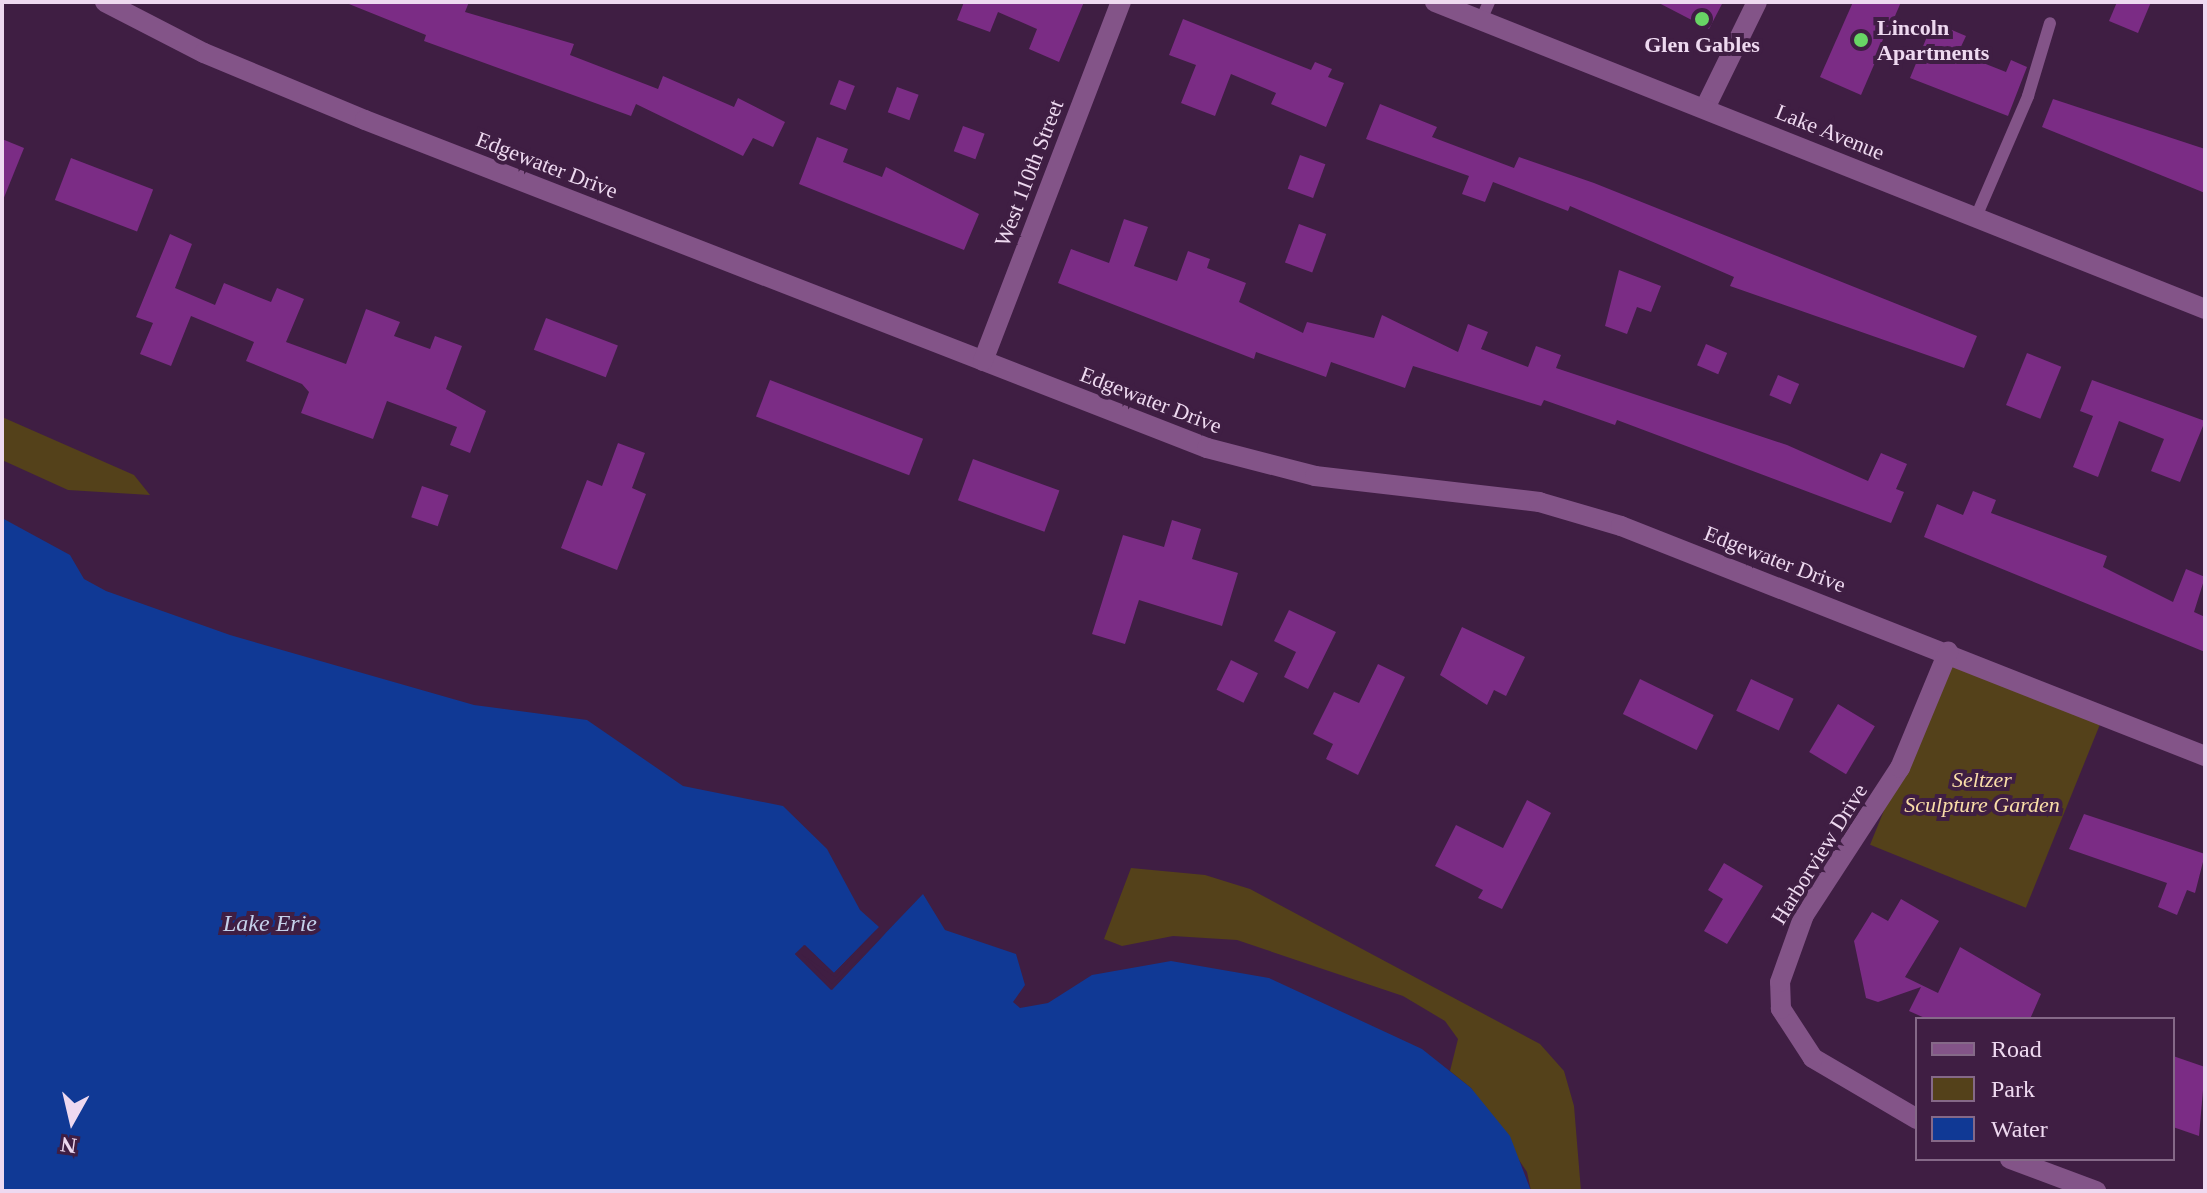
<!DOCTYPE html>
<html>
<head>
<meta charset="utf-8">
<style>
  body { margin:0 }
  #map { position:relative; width:2207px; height:1193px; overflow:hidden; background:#3f1e43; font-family:"Times New Roman",serif }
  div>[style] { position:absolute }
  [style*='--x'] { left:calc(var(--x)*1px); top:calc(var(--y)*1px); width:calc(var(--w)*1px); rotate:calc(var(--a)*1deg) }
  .green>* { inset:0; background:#54411a; transform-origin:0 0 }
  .water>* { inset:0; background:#103995 }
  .pier>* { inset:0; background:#3f1e43 }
  .building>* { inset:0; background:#7b2c85; transform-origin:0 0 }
  .service>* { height:12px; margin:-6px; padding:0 6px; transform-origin:6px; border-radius:6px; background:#835488 }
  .minor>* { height:20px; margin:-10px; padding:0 10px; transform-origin:10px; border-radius:10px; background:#835488 }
  .tertiary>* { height:20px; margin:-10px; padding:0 10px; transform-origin:10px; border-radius:10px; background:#835488 }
  .dots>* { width:22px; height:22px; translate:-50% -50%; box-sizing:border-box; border:4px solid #3f1e43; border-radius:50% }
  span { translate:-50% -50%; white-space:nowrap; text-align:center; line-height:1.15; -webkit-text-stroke:8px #3f1e43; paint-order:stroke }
  .poi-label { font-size:22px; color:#eed9f0; font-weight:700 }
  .left { translate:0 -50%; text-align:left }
  .street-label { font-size:22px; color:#eed9f0 }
  .park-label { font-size:22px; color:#f9dda8; font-style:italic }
  .water-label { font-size:24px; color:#c4d1ea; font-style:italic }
  .frame { position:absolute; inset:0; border:4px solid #eed9f0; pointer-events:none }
  .legend { position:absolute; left:1915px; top:1017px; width:260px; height:144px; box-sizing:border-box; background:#3f1e43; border:2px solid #856988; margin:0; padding:10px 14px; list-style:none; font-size:24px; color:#eed9f0 }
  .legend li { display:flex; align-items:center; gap:16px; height:40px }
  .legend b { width:40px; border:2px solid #856988 }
  .north { position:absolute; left:32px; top:1081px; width:80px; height:80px; -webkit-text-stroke:6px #3f1e43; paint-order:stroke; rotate:188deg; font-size:22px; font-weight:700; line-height:32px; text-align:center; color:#eed9f0 }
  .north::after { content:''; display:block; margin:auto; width:28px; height:36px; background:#eed9f0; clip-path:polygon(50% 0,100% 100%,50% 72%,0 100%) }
</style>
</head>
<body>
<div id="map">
  <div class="green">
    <i style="clip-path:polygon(2px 417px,134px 475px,150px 495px,68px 490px,2px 460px)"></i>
    <i style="left:1948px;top:652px;width:168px;height:208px;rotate:22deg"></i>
    <i style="clip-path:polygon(1131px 868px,1205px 875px,1250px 889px,1540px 1044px,1564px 1071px,1574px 1106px,1581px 1191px,1531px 1191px,1527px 1172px,1471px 1088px,1450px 1071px,1458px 1039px,1445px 1021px,1403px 996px,1237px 940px,1173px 936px,1122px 946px,1104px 939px)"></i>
  </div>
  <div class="water">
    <i style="clip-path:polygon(2px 518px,70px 555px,84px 579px,106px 591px,230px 635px,474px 705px,587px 720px,683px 786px,783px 806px,827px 849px,860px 910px,879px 927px,834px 973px,805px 945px,795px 954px,831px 990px,923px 894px,945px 930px,1016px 954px,1025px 985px,1013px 1002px,1020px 1008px,1048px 1003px,1092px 975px,1171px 961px,1269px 978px,1422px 1049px,1471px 1088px,1510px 1136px,1531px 1191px,2px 1191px)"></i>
  </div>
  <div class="pier">
    <i style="clip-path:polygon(879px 927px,835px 977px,801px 954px,832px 984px,886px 933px,832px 990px,795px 954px,804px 945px,834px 973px)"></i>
  </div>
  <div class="building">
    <i style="clip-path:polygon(344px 2px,469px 2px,465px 12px,574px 44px,570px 55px,658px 89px,663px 76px,734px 107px,738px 98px,785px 122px,773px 147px,753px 138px,743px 156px,636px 104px,631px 116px,424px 41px,426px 35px)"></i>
    <i style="clip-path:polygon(964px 2px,1084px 2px,1059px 62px,1029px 49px,1037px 29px,998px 12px,990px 32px,957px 20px)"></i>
    <i style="clip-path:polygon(1657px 2px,1723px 2px,1709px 29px)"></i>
    <i style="clip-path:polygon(1853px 2px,1901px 2px,1861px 95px,1820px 77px)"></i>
    <i style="clip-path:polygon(2117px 2px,2151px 2px,2138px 33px,2109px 21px)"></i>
    <i style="clip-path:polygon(1183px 19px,1311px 70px,1315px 62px,1332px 69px,1328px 77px,1344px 83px,1326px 127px,1271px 104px,1276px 93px,1231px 74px,1215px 116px,1181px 103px,1196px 65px,1169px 55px)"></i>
    <i style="clip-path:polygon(1933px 22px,1966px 36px,1958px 53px,2006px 72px,2011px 60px,2027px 67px,2008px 116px,1910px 78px)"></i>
    <i style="left:839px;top:80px;width:17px;height:26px;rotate:21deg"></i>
    <i style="left:897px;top:87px;width:23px;height:27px;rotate:20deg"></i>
    <i style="clip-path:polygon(2053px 99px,2205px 149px,2205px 193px,2042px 127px)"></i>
    <i style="clip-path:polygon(1380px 104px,1437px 127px,1432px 137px,1514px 168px,1519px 157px,1594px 183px,1977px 336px,1964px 368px,1730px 286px,1734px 277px,1570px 206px,1568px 211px,1493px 182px,1485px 202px,1462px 194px,1469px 176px,1366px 139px)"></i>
    <i style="left:963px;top:126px;width:23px;height:27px;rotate:20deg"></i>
    <i style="clip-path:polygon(817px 137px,848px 149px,843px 162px,882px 177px,886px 167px,979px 214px,964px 250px,799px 184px)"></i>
    <i style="clip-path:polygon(2px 139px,24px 148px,3px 200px,2px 200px)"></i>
    <i style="left:1300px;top:155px;width:27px;height:36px;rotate:20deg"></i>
    <i style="left:71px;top:158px;width:88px;height:45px;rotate:21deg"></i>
    <i style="clip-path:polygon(1124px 219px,1148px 227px,1134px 266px,1177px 281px,1188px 251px,1210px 259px,1207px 268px,1246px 283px,1239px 302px,1303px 333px,1307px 322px,1374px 338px,1382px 315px,1458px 352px,1468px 324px,1488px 332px,1481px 349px,1528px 367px,1536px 346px,1561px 355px,1556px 368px,1787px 445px,1868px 481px,1881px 453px,1907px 464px,1896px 489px,1904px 492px,1891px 523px,1617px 420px,1615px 425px,1544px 400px,1541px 406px,1413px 366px,1405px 388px,1331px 362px,1326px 377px,1256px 352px,1254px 359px,1058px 283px,1071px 249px,1109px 263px)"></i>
    <i style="left:1299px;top:224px;width:29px;height:41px;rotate:20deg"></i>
    <i style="clip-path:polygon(170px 234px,192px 244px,175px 288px,215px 305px,224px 283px,271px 302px,277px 288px,304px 299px,286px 342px,346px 364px,366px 309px,400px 322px,394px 336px,430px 349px,435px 336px,462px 346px,446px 389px,486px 411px,470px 453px,450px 445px,457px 427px,387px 401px,373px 439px,301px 413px,309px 392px,302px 384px,246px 361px,254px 342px,191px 316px,171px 366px,140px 354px,153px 323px,136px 317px)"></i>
    <i style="clip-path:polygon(1619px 270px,1661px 286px,1651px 312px,1637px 307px,1627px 334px,1605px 326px)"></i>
    <i style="left:546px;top:318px;width:77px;height:34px;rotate:21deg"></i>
    <i style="left:1706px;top:344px;width:23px;height:23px;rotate:23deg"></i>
    <i style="left:2027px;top:353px;width:37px;height:56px;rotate:22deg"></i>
    <i style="left:1778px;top:375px;width:23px;height:22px;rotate:23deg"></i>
    <i style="left:770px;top:380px;width:164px;height:39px;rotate:21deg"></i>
    <i style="clip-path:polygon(2092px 380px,2205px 421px,2180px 482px,2151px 471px,2164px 439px,2119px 421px,2098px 477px,2073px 467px,2093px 416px,2080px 411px)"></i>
    <i style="clip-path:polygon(618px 443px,645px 453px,632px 488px,646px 494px,617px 570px,561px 548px,587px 480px,602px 486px)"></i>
    <i style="left:973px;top:459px;width:92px;height:44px;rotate:20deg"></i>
    <i style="left:422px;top:486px;width:28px;height:33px;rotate:19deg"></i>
    <i style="clip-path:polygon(1973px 491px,1996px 500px,1991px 513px,2107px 556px,2103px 567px,2173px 602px,2186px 569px,2205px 577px,2194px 612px,2205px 617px,2205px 652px,1924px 537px,1937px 504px,1963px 515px)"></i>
    <i style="clip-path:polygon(1172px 520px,1201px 529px,1192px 559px,1238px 573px,1222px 626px,1139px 600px,1125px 644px,1092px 634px,1123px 535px,1164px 547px)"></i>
    <i style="clip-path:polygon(1289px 610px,1336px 632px,1308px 689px,1284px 677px,1296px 652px,1274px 641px)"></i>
    <i style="clip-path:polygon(1462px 627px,1525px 657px,1506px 696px,1494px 690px,1487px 705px,1440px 675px)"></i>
    <i style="left:1231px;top:660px;width:30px;height:33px;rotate:26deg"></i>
    <i style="clip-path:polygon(1378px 664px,1405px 677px,1358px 775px,1326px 759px,1333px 744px,1313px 734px,1334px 692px,1359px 703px)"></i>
    <i style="left:1640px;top:679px;width:82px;height:39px;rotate:26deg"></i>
    <i style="left:1751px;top:679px;width:47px;height:35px;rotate:25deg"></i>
    <i style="left:1838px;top:704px;width:43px;height:56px;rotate:31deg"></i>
    <i style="clip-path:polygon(1527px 800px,1551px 813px,1502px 909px,1478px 898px,1483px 890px,1435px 866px,1456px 825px,1503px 848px)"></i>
    <i style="clip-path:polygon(2084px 814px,2205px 854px,2195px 893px,2187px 890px,2177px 915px,2158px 907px,2167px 883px,2069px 849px)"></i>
    <i style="clip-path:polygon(1724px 863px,1763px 886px,1727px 944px,1704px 931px,1723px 899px,1708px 890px)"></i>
    <i style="clip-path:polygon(1901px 899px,1939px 921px,1905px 977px,1938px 993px,1960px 947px,2041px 994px,2030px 1019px,1927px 1019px,1909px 1011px,1921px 987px,1878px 1002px,1866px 998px,1854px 941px,1872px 912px,1888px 921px)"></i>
    <i style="clip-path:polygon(2173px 1056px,2205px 1067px,2199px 1136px,2173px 1127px)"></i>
  </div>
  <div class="service">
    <i style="--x:1481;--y:20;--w:20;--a:-66"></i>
    <i style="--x:1976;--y:217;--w:132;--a:-66.7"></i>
    <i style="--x:2028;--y:96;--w:76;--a:-73.2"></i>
  </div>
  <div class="minor">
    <i style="--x:105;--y:2;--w:111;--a:27.3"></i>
    <i style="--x:204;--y:53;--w:174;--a:22.6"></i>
    <i style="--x:365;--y:120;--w:904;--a:21.28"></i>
    <i style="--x:1207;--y:448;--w:112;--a:14.5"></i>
    <i style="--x:1315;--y:476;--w:226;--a:6.6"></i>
    <i style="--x:1539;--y:502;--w:85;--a:16.3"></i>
    <i style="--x:1621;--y:526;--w:628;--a:21.5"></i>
    <i style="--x:1705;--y:108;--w:118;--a:-63.9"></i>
    <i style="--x:983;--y:361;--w:385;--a:-69"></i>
    <i style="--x:1917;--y:1119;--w:121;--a:-149.6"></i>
    <i style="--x:1813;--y:1058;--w:59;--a:-123.1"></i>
    <i style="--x:1781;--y:1009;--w:27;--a:-92"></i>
    <i style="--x:1780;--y:982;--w:71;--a:-70.3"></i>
    <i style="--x:1804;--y:915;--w:176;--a:-56.9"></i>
    <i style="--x:1900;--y:768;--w:126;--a:-67.5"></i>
    <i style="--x:2010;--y:1159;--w:92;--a:20.4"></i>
  </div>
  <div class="tertiary">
    <i style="--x:1435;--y:2;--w:829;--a:21.74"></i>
  </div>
  <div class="dots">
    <i style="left:1702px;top:19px;background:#68d465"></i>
    <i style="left:1861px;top:40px;background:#68d465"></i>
  </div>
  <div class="poi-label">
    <span class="left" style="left:1877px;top:40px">Lincoln<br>Apartments</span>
    <span style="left:1702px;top:45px">Glen Gables</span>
  </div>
  <div class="street-label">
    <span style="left:1830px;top:132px;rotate:22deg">Lake Avenue</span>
    <span style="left:547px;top:165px;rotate:21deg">Edgewater Drive</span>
    <span style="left:1029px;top:173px;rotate:-69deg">West 110th Street</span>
    <span style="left:1151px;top:400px;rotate:21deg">Edgewater Drive</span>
    <span style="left:1775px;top:559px;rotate:21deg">Edgewater Drive</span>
    <span style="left:1819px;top:854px;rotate:-58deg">Harborview Drive</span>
  </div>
  <div class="park-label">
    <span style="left:1982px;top:792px">Seltzer<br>Sculpture Garden</span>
  </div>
  <div class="water-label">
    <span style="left:270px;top:924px">Lake Erie</span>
  </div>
  <div class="frame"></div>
  <ul class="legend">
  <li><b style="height:10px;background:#835488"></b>Road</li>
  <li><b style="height:22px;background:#54411a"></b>Park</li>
  <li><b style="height:22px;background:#103995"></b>Water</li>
  </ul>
  <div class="north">N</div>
</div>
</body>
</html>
